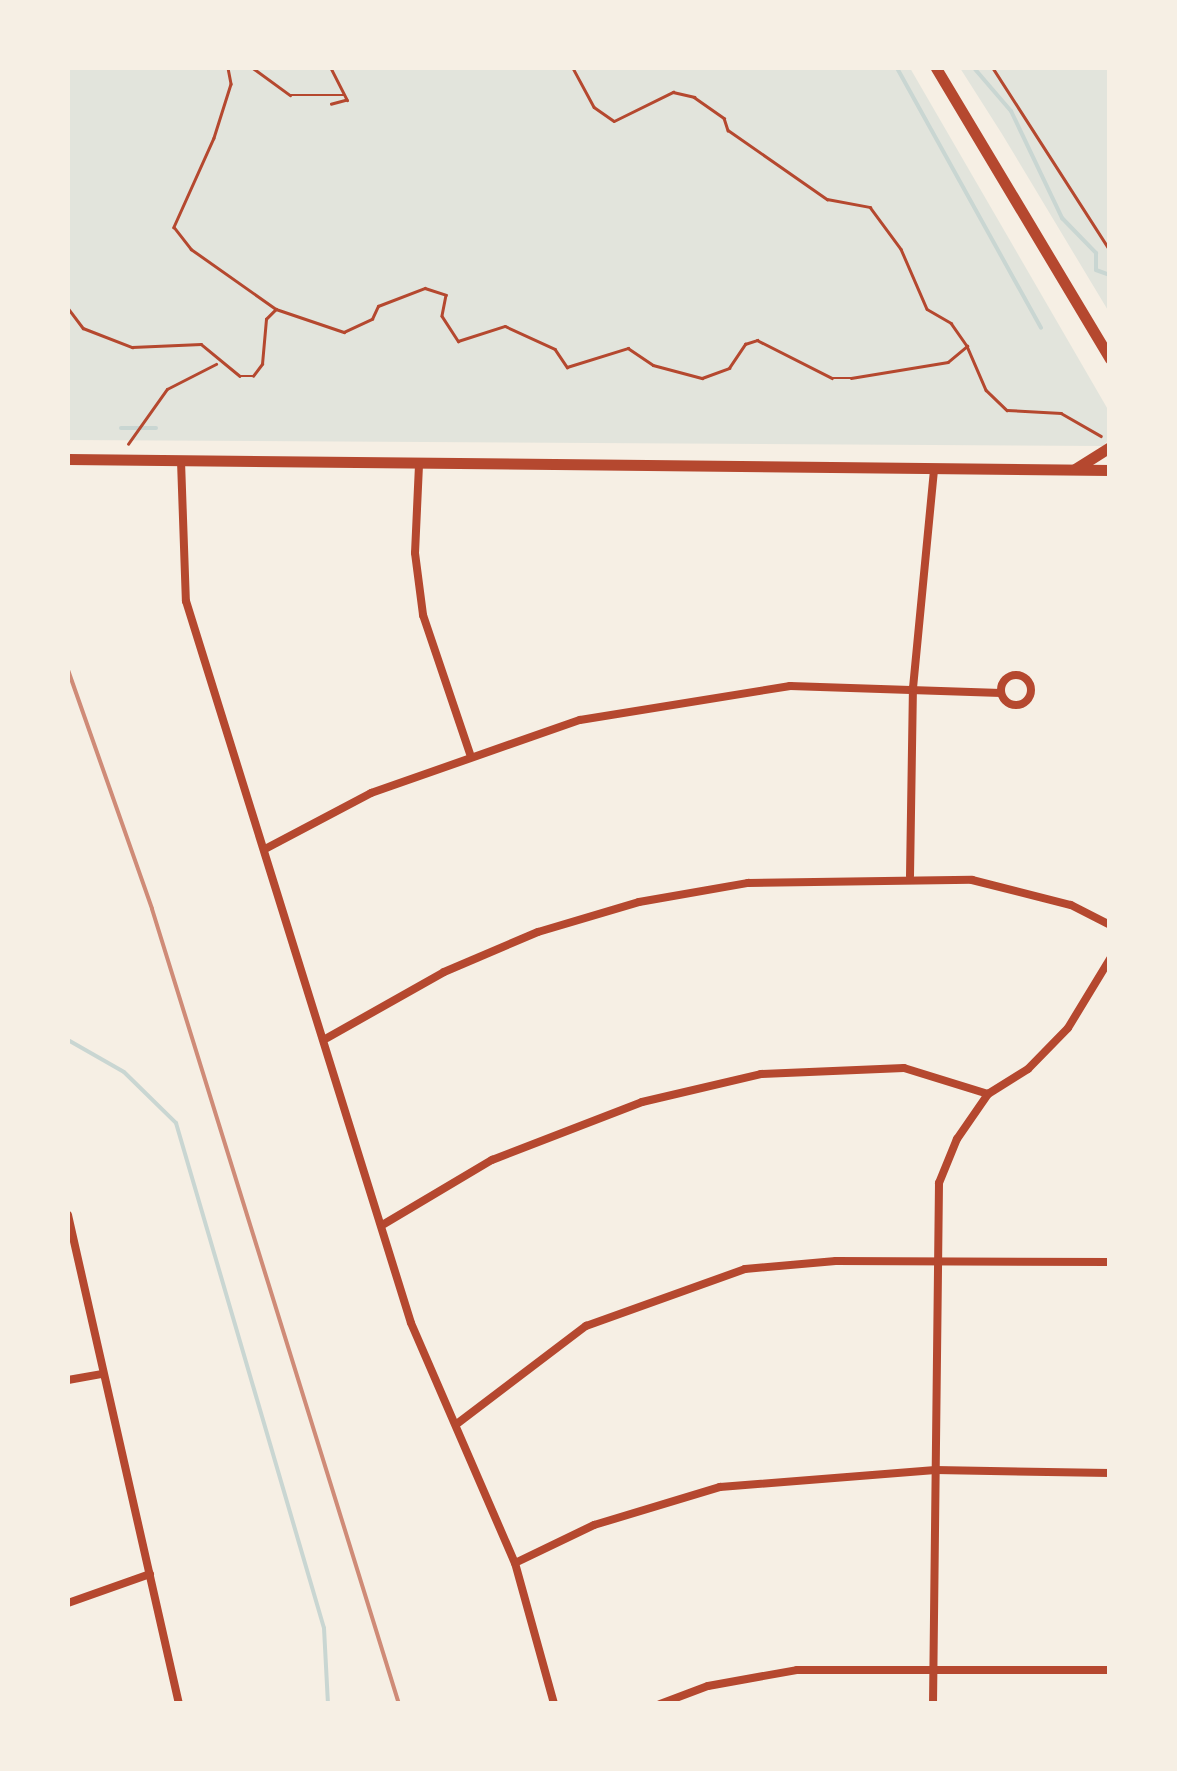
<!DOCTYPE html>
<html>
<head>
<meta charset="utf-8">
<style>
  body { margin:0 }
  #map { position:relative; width:1177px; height:1771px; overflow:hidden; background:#f6efe4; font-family:"IBM Plex Serif",serif }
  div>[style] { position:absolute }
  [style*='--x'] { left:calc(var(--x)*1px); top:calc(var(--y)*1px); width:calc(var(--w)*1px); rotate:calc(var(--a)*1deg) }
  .green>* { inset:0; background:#e2e4dc }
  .stream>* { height:4px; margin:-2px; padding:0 2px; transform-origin:2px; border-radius:2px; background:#c9d6d2 }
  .path>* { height:2.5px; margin:-1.25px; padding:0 1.25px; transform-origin:1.25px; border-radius:1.25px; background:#b5482f }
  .minor>* { height:8px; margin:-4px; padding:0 4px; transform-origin:4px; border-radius:4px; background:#b5482f }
  .minor>.ring { margin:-4px; padding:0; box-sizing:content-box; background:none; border:8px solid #b5482f; border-radius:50% }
  .primary>* { height:11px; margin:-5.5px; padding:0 5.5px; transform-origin:5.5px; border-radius:5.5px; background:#b5482f }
  .rail>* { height:4px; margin:-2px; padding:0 2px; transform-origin:2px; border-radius:2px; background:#cf8b77 }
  span { translate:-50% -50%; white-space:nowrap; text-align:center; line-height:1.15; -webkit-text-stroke:8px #f6efe4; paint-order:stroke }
  .frame { position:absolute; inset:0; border:70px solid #f6efe4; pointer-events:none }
</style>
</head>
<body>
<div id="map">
  <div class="green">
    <i style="clip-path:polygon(68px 68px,910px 68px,1110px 413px,1109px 438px,1104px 446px,68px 440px)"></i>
    <i style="clip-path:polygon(960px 68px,1109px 68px,1109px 312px,1002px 134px)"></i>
  </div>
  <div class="stream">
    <i style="--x:897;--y:68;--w:297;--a:61"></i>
    <i style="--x:974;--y:68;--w:57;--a:49.3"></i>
    <i style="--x:1011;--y:111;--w:119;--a:64.5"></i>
    <i style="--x:1062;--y:218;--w:49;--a:45.8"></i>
    <i style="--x:1096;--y:253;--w:17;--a:90"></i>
    <i style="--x:1096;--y:270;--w:15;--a:20"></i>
    <i style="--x:121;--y:428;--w:35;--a:0"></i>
    <i style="--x:68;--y:1040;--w:64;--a:29.7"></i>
    <i style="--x:124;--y:1072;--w:73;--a:44.4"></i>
    <i style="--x:176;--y:1123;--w:526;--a:73.67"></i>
    <i style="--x:324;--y:1628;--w:76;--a:87"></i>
  </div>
  <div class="path">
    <i style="--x:228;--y:68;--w:16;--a:79"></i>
    <i style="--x:231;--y:84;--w:57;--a:107.5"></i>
    <i style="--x:214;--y:138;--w:98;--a:114.2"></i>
    <i style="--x:174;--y:227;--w:28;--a:52"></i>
    <i style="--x:191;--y:249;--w:104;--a:35.2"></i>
    <i style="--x:253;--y:68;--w:46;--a:36.1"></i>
    <i style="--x:290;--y:95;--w:54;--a:0"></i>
    <i style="--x:331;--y:68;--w:36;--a:63"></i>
    <i style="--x:347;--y:100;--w:16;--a:165"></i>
    <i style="--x:573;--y:68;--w:44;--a:61.7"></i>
    <i style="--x:594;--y:107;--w:24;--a:35"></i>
    <i style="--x:614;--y:121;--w:66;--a:-26.2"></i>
    <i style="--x:673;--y:92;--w:22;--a:13"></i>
    <i style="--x:694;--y:97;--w:37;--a:35"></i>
    <i style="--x:724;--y:118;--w:13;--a:72"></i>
    <i style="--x:728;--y:130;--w:121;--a:34.9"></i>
    <i style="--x:827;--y:199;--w:44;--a:10.5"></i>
    <i style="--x:870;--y:207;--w:52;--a:53.6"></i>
    <i style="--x:901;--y:249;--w:65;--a:66.6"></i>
    <i style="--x:927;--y:309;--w:28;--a:30"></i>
    <i style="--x:951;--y:323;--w:28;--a:55"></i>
    <i style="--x:967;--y:346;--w:48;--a:66.6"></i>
    <i style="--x:986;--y:390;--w:29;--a:44"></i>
    <i style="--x:1007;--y:410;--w:54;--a:3.2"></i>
    <i style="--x:1061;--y:413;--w:46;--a:29.9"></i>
    <i style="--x:993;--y:68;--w:216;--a:57.3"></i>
    <i style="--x:1110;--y:96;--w:17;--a:90"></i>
    <i style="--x:68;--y:308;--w:25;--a:53"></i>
    <i style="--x:83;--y:328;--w:53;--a:21.2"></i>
    <i style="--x:132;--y:347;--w:69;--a:-2.5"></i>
    <i style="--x:201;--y:344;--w:50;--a:39.4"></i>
    <i style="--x:240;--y:376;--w:13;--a:0"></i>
    <i style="--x:253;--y:376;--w:15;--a:-53"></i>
    <i style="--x:262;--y:364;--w:45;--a:-84.9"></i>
    <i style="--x:266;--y:319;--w:14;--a:-45"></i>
    <i style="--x:276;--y:309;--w:72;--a:18.7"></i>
    <i style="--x:344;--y:332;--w:31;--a:-25"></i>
    <i style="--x:372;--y:319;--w:14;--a:-65"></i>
    <i style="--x:378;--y:306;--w:50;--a:-21"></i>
    <i style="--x:425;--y:288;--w:22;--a:18"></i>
    <i style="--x:446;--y:295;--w:21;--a:101"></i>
    <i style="--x:442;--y:316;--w:30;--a:57"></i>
    <i style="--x:458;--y:341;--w:49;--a:-17.7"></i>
    <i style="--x:505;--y:326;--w:55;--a:24.7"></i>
    <i style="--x:555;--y:349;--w:22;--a:56"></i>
    <i style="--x:567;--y:367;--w:64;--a:-17.3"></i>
    <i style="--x:628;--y:348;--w:30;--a:34"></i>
    <i style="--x:653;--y:365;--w:51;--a:14.9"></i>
    <i style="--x:702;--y:378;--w:29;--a:-20"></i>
    <i style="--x:729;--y:368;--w:29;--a:-56"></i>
    <i style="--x:745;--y:344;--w:13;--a:-18"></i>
    <i style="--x:757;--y:340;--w:84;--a:26.9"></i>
    <i style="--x:832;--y:378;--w:19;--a:0"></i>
    <i style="--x:851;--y:378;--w:98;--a:-9.4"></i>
    <i style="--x:948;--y:362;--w:25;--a:-40"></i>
    <i style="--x:128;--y:444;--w:67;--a:-54.7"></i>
    <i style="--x:167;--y:389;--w:55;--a:-27"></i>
  </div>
  <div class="minor">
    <i style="--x:181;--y:461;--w:140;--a:88"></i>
    <i style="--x:186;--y:601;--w:756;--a:72.69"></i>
    <i style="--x:411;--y:1323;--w:262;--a:66.6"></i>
    <i style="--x:515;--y:1563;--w:146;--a:74.5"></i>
    <i style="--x:419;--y:465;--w:88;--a:92.6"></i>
    <i style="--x:415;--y:553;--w:63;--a:82.6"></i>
    <i style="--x:423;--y:615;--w:147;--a:71.3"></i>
    <i class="ring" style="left:1001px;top:675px;width:22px;height:22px"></i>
    <i style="--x:265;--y:849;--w:120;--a:-27.8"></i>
    <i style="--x:371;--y:793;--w:221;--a:-19.3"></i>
    <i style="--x:580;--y:720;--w:213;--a:-9.2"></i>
    <i style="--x:790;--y:686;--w:211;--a:1.9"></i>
    <i style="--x:910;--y:876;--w:188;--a:-89.1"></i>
    <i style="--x:913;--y:688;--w:220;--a:-84.5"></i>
    <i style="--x:327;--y:1038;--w:134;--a:-29.4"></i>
    <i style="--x:444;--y:972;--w:102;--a:-23.1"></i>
    <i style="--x:538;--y:932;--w:105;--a:-16.5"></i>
    <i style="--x:639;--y:902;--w:111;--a:-9.9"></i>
    <i style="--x:748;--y:883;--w:224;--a:-0.8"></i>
    <i style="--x:972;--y:880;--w:102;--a:14.2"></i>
    <i style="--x:1071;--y:905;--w:44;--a:27.1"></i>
    <i style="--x:68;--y:1215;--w:501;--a:77.21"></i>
    <i style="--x:384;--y:1224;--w:126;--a:-30.7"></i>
    <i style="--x:492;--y:1160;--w:161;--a:-21.1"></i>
    <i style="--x:642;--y:1102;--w:122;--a:-13.2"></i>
    <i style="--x:761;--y:1074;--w:143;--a:-2.4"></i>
    <i style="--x:904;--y:1068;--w:88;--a:17.2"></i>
    <i style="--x:68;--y:1380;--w:35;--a:-10"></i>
    <i style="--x:458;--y:1423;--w:161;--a:-37.2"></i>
    <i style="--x:586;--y:1326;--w:169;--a:-19.7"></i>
    <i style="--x:745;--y:1269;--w:91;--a:-5"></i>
    <i style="--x:836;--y:1261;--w:274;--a:0.2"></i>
    <i style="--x:515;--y:1563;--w:88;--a:-25.7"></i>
    <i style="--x:594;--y:1525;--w:132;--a:-16.8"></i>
    <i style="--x:720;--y:1487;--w:216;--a:-4.5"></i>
    <i style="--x:935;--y:1470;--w:175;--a:1"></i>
    <i style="--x:68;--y:1603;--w:87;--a:-19.5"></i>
    <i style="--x:660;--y:1704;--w:51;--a:-20.6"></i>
    <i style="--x:708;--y:1686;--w:90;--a:-10.2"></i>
    <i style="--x:797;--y:1670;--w:313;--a:0"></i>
    <i style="--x:933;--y:1704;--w:521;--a:-89.34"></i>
    <i style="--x:939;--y:1183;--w:48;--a:-67.8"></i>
    <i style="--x:957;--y:1139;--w:55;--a:-55.4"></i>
    <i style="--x:988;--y:1094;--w:47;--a:-32"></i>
    <i style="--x:1028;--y:1069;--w:57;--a:-45.7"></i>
    <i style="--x:1068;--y:1028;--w:81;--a:-58.7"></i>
  </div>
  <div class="primary">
    <i style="--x:936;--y:68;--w:339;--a:59.1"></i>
    <i style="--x:68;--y:459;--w:1042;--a:0.6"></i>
    <i style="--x:1075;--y:469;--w:41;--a:-32.2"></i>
  </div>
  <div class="rail">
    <i style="--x:68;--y:670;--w:253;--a:70.6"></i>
    <i style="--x:152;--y:909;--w:832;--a:72.74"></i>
  </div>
  <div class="frame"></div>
</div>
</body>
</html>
